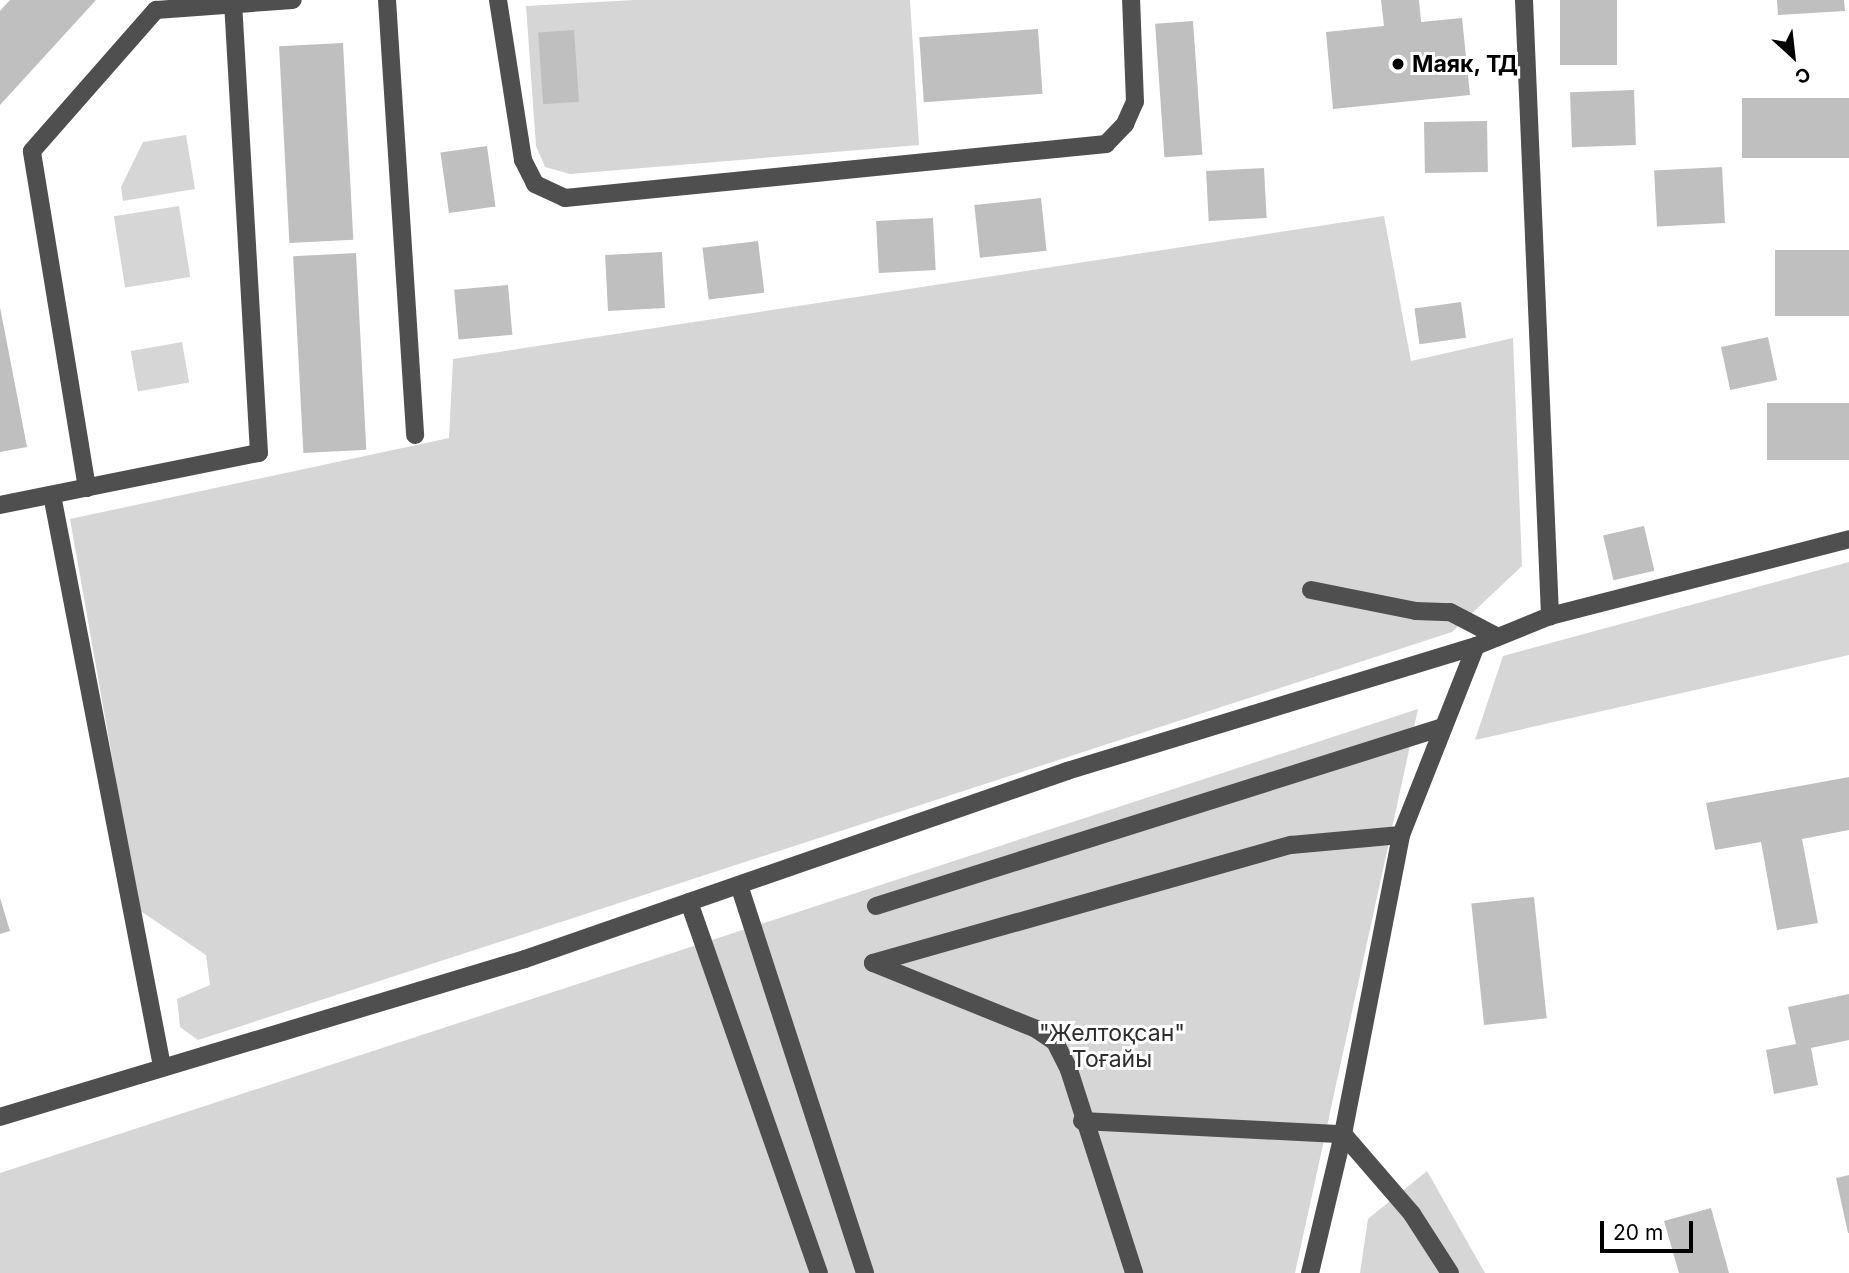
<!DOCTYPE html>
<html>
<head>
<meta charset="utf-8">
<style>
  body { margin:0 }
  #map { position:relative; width:1849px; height:1273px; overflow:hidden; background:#fff; font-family:Inter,sans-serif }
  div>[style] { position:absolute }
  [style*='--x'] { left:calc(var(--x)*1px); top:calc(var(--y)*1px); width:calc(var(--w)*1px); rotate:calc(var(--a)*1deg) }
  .green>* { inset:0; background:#d6d6d6; transform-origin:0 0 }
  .building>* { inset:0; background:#bfbfbf; transform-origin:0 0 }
  .minor>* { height:18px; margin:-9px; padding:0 9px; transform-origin:9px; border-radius:9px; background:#4f4f4f }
  .dots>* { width:19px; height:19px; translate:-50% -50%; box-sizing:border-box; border:4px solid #fff; border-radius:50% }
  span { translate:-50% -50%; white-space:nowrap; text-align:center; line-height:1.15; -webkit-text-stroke:6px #fff; paint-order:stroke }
  .poi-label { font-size:23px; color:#000; font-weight:700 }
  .left { translate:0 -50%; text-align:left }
  .park-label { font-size:23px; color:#2d2d2d }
  .north { position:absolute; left:1758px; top:21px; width:70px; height:70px; -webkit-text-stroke:5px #fff; paint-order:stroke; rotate:153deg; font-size:19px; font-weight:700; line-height:28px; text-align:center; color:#000 }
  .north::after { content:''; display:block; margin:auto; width:24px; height:32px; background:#000; clip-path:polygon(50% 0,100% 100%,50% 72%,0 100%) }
  .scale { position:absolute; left:1600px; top:1221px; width:93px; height:32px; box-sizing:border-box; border:4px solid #000; border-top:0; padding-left:9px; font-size:21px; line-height:24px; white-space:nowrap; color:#000; -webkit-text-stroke:5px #fff; paint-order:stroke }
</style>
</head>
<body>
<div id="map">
  <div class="green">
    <i style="clip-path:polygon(634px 0,910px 0,919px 145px,570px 174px,545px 167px,536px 146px,526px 6px)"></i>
    <i style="clip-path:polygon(186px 135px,195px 189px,123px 201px,121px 187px,143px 142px)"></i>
    <i style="left:179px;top:206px;width:72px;height:66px;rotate:81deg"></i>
    <i style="clip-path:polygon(1384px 216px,1411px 361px,1513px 338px,1522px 566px,1452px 632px,198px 1040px,180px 1027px,177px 999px,210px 985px,206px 955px,139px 910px,70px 519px,449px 438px,453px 359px)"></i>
    <i style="left:182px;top:342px;width:41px;height:52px;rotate:80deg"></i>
    <i style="clip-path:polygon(1849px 562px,1849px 655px,1475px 740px,1503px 656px)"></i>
    <i style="clip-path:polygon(1418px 709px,1295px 1273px,0 1273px,0 1173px)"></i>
    <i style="clip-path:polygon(1427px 1171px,1485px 1273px,1360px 1273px,1368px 1219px)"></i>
  </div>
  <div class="building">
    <i style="clip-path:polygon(10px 0,96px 0,0 105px,0 11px)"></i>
    <i style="clip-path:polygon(1381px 0,1419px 0,1421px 22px,1462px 18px,1470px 95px,1333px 109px,1326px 32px,1384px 26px)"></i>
    <i style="left:1560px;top:0;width:57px;height:65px"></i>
    <i style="clip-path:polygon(1777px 0,1844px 0,1845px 11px,1778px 15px)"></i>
    <i style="left:1193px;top:21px;width:134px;height:38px;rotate:86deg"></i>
    <i style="left:1038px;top:29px;width:65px;height:119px;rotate:86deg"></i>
    <i style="left:574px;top:30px;width:72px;height:36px;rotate:86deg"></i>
    <i style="left:343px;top:43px;width:197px;height:64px;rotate:87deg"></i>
    <i style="left:1634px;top:90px;width:55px;height:64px;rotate:88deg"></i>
    <i style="left:1849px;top:98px;width:60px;height:107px;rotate:90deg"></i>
    <i style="left:1487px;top:121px;width:51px;height:63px;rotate:89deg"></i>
    <i style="left:487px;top:146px;width:61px;height:47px;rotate:82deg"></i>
    <i style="left:1722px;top:167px;width:56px;height:68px;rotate:87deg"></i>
    <i style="left:1264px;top:168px;width:50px;height:58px;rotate:87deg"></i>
    <i style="left:1041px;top:198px;width:53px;height:67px;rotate:84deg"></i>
    <i style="left:933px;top:218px;width:52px;height:57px;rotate:87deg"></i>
    <i style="left:758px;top:241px;width:52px;height:56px;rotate:83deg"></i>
    <i style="left:1849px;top:250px;width:66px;height:74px;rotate:90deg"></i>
    <i style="left:662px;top:252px;width:56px;height:57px;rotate:87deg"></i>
    <i style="left:356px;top:253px;width:197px;height:63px;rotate:87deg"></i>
    <i style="left:508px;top:285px;width:50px;height:54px;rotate:85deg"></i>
    <i style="left:1461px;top:302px;width:36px;height:47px;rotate:82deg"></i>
    <i style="clip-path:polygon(0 307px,27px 447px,0 452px)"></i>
    <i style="left:1768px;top:337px;width:44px;height:48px;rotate:78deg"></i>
    <i style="left:1849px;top:403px;width:57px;height:82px;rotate:90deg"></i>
    <i style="left:1644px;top:526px;width:46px;height:42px;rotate:77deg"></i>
    <i style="clip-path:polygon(1849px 777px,1849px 830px,1802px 839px,1818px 923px,1777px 930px,1761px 842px,1715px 850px,1706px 803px)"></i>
    <i style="left:1534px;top:897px;width:122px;height:63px;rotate:84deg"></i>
    <i style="clip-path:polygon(0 898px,10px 931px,0 934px)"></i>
    <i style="clip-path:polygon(1849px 994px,1849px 1040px,1811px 1048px,1818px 1085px,1774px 1094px,1766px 1050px,1796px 1044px,1788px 1007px)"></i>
    <i style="clip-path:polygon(1849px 1175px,1849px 1233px,1848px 1233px,1836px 1178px)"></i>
    <i style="clip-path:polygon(1711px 1208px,1729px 1273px,1679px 1273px,1664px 1221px)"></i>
  </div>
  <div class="minor">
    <i style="--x:387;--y:0;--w:436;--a:86.3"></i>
    <i style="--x:498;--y:0;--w:162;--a:81.1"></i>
    <i style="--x:523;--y:160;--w:27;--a:63"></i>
    <i style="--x:535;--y:184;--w:33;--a:25"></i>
    <i style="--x:565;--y:198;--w:544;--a:-5.7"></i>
    <i style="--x:1106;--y:144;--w:28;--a:-46"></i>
    <i style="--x:1125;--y:124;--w:24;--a:-66"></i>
    <i style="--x:1135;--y:102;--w:102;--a:-92.2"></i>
    <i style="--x:1524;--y:0;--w:617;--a:87.58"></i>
    <i style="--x:87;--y:488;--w:341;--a:-99.3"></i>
    <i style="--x:32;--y:151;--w:188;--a:-48.7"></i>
    <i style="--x:156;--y:10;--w:137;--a:-4.2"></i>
    <i style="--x:52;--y:495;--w:581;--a:79.1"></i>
    <i style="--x:0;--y:505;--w:264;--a:-11.4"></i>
    <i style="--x:259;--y:453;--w:450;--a:-93.3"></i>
    <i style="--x:1311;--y:590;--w:107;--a:11.3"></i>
    <i style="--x:1416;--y:611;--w:34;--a:2"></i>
    <i style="--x:1450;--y:612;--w:54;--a:27.5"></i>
    <i style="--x:739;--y:885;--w:408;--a:72"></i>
    <i style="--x:689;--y:902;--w:393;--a:70.7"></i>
    <i style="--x:876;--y:906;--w:595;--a:-17.52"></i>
    <i style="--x:873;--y:963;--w:434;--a:-15.8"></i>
    <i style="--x:1291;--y:845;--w:110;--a:-5.2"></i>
    <i style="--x:873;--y:963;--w:176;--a:22"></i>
    <i style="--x:1036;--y:1029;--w:23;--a:34"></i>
    <i style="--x:1055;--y:1042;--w:31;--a:63"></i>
    <i style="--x:1069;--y:1070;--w:213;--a:72.2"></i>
    <i style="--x:0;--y:1117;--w:548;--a:-16.75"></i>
    <i style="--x:525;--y:959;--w:574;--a:-19.13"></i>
    <i style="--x:1067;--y:771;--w:428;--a:-17"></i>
    <i style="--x:1476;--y:646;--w:80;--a:-22.1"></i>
    <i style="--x:1550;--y:616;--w:309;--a:-14.4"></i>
    <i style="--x:1082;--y:1121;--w:261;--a:2.9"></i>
    <i style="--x:1343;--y:1134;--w:106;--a:49.2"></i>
    <i style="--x:1412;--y:1214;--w:70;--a:57.2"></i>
    <i style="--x:1310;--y:1273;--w:143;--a:-76.6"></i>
    <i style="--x:1343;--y:1134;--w:305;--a:-79"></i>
    <i style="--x:1401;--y:835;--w:203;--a:-68.4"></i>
  </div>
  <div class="dots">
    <i style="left:1398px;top:64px;background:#000"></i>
  </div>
  <div class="poi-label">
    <span class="left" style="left:1412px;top:64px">Маяк, ТД</span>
  </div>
  <div class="park-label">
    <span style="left:1112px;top:1046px">"Желтоқсан"<br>Тоғайы</span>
  </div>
  <div class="north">С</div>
  <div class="scale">20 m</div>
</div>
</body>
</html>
